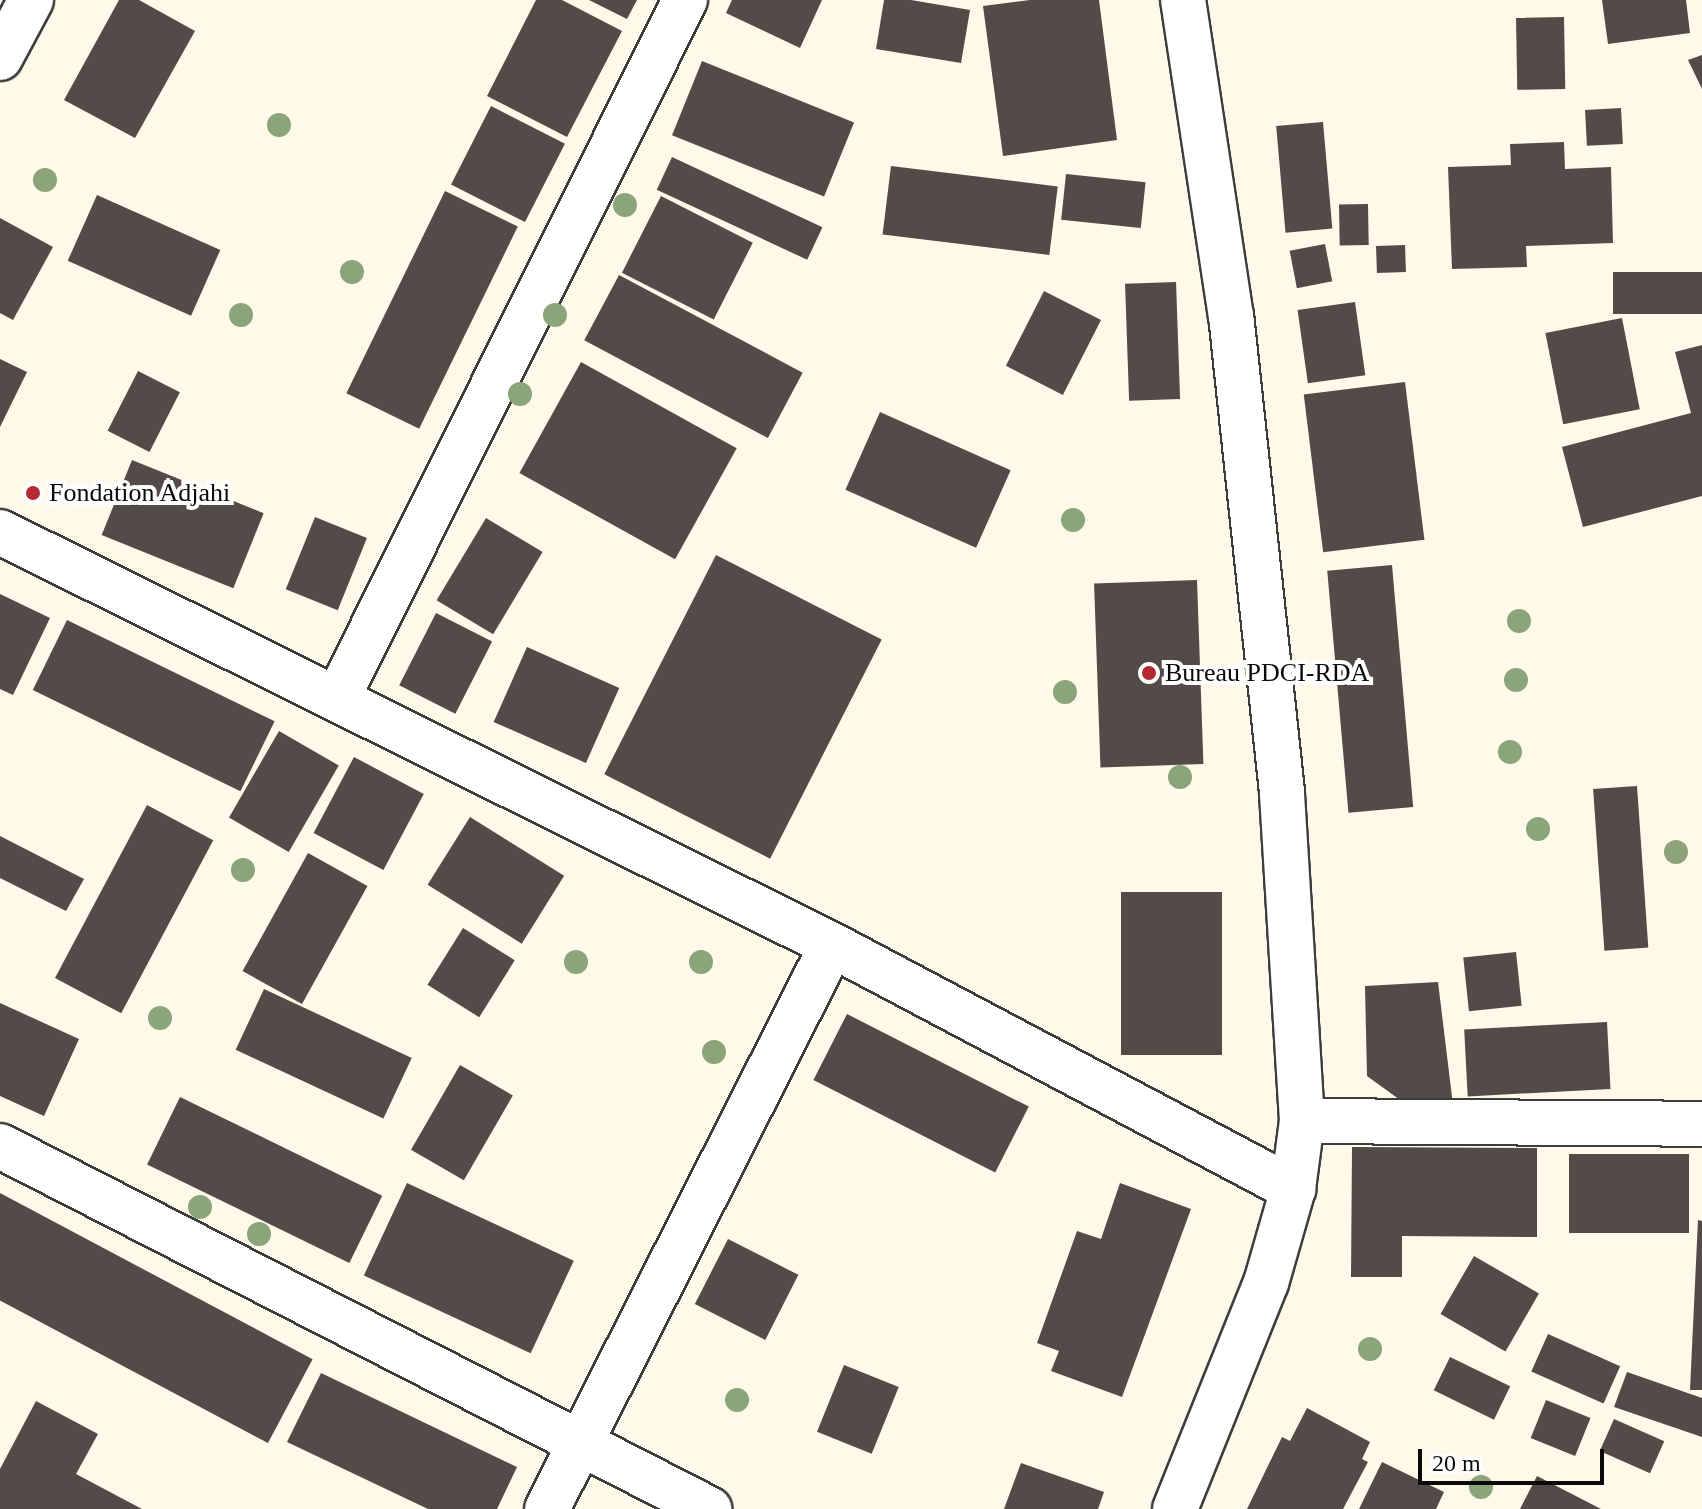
<!DOCTYPE html>
<html>
<head>
<meta charset="utf-8">
<style>
  body { margin:0 }
  #map { position:relative; width:1702px; height:1509px; overflow:hidden; background:#fef9e9; font-family:Georgia,serif }
  div>[style] { position:absolute }
  [style*='--x'] { left:calc(var(--x)*1px); top:calc(var(--y)*1px); width:calc(var(--w)*1px); rotate:calc(var(--a)*1deg) }
  .building>* { inset:0; background:#524b47; transform-origin:0 0 }
  .roads { filter:drop-shadow(2px 0 #3d3d3d) drop-shadow(-2px 0 #3d3d3d) drop-shadow(0 2px #3d3d3d) drop-shadow(0 -2px #3d3d3d) }
  .minor>* { height:44px; margin:-22px; padding:0 22px; transform-origin:22px; border-radius:22px; background:#fff }
  .trees>* { width:24px; height:24px; margin:-12px; border-radius:50%; background:#8ba47a }
  .dots>* { width:22px; height:22px; translate:-50% -50%; box-sizing:border-box; border:4px solid #fff; border-radius:50% }
  span { translate:-50% -50%; white-space:nowrap; text-align:center; line-height:1.15; -webkit-text-stroke:8px #fff; paint-order:stroke }
  .poi-label { font-size:26px; color:#0a0a0a }
  .left { translate:0 -50%; text-align:left }
  .scale { position:absolute; left:1418px; top:1449px; width:186px; height:36px; box-sizing:border-box; border:4px solid #0a0a0a; border-top:0; padding-left:10px; font-size:24px; line-height:28px; white-space:nowrap; color:#0a0a0a; -webkit-text-stroke:6px #fff; paint-order:stroke }
</style>
</head>
<body>
<div id="map">
  <div class="building">
    <i style="clip-path:polygon(119px 0,139px 0,195px 31px,135px 138px,64px 100px)"></i>
    <i style="clip-path:polygon(536px 0,562px 0,622px 31px,567px 137px,487px 96px)"></i>
    <i style="clip-path:polygon(589px 0,637px 0,627px 19px)"></i>
    <i style="clip-path:polygon(732px 0,822px 0,800px 48px,726px 13px)"></i>
    <i style="clip-path:polygon(884px 0,911px 0,970px 10px,961px 63px,876px 49px)"></i>
    <i style="clip-path:polygon(1030px 0,1099px 0,1117px 140px,1003px 156px,983px 6px)"></i>
    <i style="clip-path:polygon(1602px 0,1686px 0,1690px 33px,1608px 44px)"></i>
    <i style="left:1564px;top:17px;width:72px;height:48px;rotate:89deg"></i>
    <i style="clip-path:polygon(1702px 55px,1702px 89px,1688px 60px)"></i>
    <i style="left:702px;top:61px;width:164px;height:80px;rotate:22deg"></i>
    <i style="left:491px;top:106px;width:83px;height:88px;rotate:27deg"></i>
    <i style="left:1621px;top:108px;width:36px;height:36px;rotate:87deg"></i>
    <i style="left:1323px;top:122px;width:107px;height:47px;rotate:85deg"></i>
    <i style="clip-path:polygon(1564px 142px,1565px 169px,1611px 167px,1613px 243px,1526px 246px,1527px 267px,1452px 269px,1448px 167px,1511px 165px,1510px 144px)"></i>
    <i style="left:672px;top:157px;width:166px;height:36px;rotate:25deg"></i>
    <i style="left:891px;top:166px;width:168px;height:69px;rotate:7deg"></i>
    <i style="left:1066px;top:174px;width:80px;height:46px;rotate:6deg"></i>
    <i style="left:445px;top:191px;width:81px;height:225px;rotate:26deg"></i>
    <i style="left:97px;top:195px;width:135px;height:72px;rotate:24deg"></i>
    <i style="left:661px;top:196px;width:103px;height:86px;rotate:27deg"></i>
    <i style="left:1368px;top:204px;width:41px;height:29px;rotate:89deg"></i>
    <i style="clip-path:polygon(0 218px,53px 247px,13px 320px,0 313px)"></i>
    <i style="left:1325px;top:244px;width:38px;height:36px;rotate:79deg"></i>
    <i style="left:1405px;top:245px;width:27px;height:29px;rotate:88deg"></i>
    <i style="left:1702px;top:272px;width:42px;height:89px;rotate:90deg"></i>
    <i style="left:619px;top:275px;width:208px;height:74px;rotate:28deg"></i>
    <i style="left:1176px;top:282px;width:117px;height:51px;rotate:88deg"></i>
    <i style="left:1044px;top:291px;width:64px;height:84px;rotate:27deg"></i>
    <i style="left:1355px;top:302px;width:74px;height:58px;rotate:82deg"></i>
    <i style="left:1622px;top:318px;width:93px;height:78px;rotate:79deg"></i>
    <i style="clip-path:polygon(1702px 345px,1702px 496px,1583px 527px,1562px 447px,1691px 413px,1675px 352px)"></i>
    <i style="clip-path:polygon(0 359px,27px 372px,0 427px)"></i>
    <i style="left:581px;top:362px;width:178px;height:127px;rotate:29deg"></i>
    <i style="left:138px;top:371px;width:47px;height:67px;rotate:27deg"></i>
    <i style="left:1405px;top:382px;width:159px;height:102px;rotate:83deg"></i>
    <i style="left:880px;top:412px;width:143px;height:85px;rotate:24deg"></i>
    <i style="left:132px;top:460px;width:142px;height:81px;rotate:22deg"></i>
    <i style="left:315px;top:517px;width:56px;height:78px;rotate:22deg"></i>
    <i style="left:486px;top:518px;width:66px;height:96px;rotate:31deg"></i>
    <i style="left:716px;top:555px;width:186px;height:246px;rotate:27deg"></i>
    <i style="left:1392px;top:565px;width:243px;height:65px;rotate:85deg"></i>
    <i style="left:1197px;top:580px;width:184px;height:103px;rotate:88deg"></i>
    <i style="clip-path:polygon(0 594px,50px 618px,13px 695px,0 689px)"></i>
    <i style="left:436px;top:613px;width:63px;height:81px;rotate:27deg"></i>
    <i style="left:67px;top:620px;width:231px;height:78px;rotate:26deg"></i>
    <i style="left:527px;top:647px;width:101px;height:82px;rotate:24deg"></i>
    <i style="left:279px;top:731px;width:69px;height:100px;rotate:30deg"></i>
    <i style="left:354px;top:757px;width:79px;height:86px;rotate:28deg"></i>
    <i style="left:1637px;top:786px;width:162px;height:44px;rotate:86deg"></i>
    <i style="left:147px;top:805px;width:75px;height:196px;rotate:28deg"></i>
    <i style="left:470px;top:817px;width:111px;height:80px;rotate:32deg"></i>
    <i style="clip-path:polygon(0 836px,84px 879px,66px 911px,0 878px)"></i>
    <i style="left:308px;top:853px;width:68px;height:135px;rotate:29deg"></i>
    <i style="left:1121px;top:892px;width:101px;height:163px"></i>
    <i style="left:463px;top:928px;width:61px;height:67px;rotate:32deg"></i>
    <i style="left:1516px;top:952px;width:54px;height:53px;rotate:84deg"></i>
    <i style="clip-path:polygon(1438px 982px,1453px 1105px,1407px 1105px,1367px 1076px,1365px 986px)"></i>
    <i style="left:264px;top:989px;width:163px;height:67px;rotate:25deg"></i>
    <i style="clip-path:polygon(0 1003px,79px 1039px,44px 1116px,0 1096px)"></i>
    <i style="left:847px;top:1014px;width:204px;height:74px;rotate:27deg"></i>
    <i style="left:1607px;top:1022px;width:67px;height:143px;rotate:87deg"></i>
    <i style="left:460px;top:1065px;width:61px;height:98px;rotate:30deg"></i>
    <i style="left:180px;top:1097px;width:225px;height:75px;rotate:26deg"></i>
    <i style="clip-path:polygon(1352px 1147px,1537px 1148px,1537px 1237px,1402px 1236px,1402px 1277px,1351px 1277px)"></i>
    <i style="left:1569px;top:1154px;width:120px;height:79px"></i>
    <i style="left:407px;top:1183px;width:184px;height:102px;rotate:25deg"></i>
    <i style="clip-path:polygon(1120px 1183px,1191px 1209px,1122px 1397px,1051px 1371px,1059px 1351px,1037px 1343px,1077px 1231px,1101px 1239px)"></i>
    <i style="left:0;top:1193px;width:354px;height:95px;rotate:28deg"></i>
    <i style="clip-path:polygon(1698px 1220px,1702px 1221px,1702px 1390px,1690px 1390px)"></i>
    <i style="left:728px;top:1239px;width:79px;height:73px;rotate:27deg"></i>
    <i style="left:1474px;top:1256px;width:75px;height:67px;rotate:30deg"></i>
    <i style="left:1548px;top:1334px;width:79px;height:41px;rotate:24deg"></i>
    <i style="left:1450px;top:1357px;width:67px;height:37px;rotate:26deg"></i>
    <i style="left:844px;top:1365px;width:59px;height:72px;rotate:22deg"></i>
    <i style="clip-path:polygon(1627px 1372px,1702px 1398px,1702px 1437px,1614px 1407px)"></i>
    <i style="clip-path:polygon(321px 1373px,517px 1467px,497px 1509px,428px 1509px,287px 1442px)"></i>
    <i style="left:1546px;top:1400px;width:48px;height:41px;rotate:22deg"></i>
    <i style="clip-path:polygon(36px 1401px,98px 1434px,76px 1474px,142px 1509px,0 1509px,0 1469px)"></i>
    <i style="clip-path:polygon(1307px 1408px,1370px 1442px,1362px 1459px,1368px 1462px,1343px 1509px,1247px 1509px,1282px 1437px,1290px 1441px)"></i>
    <i style="left:1614px;top:1419px;width:55px;height:35px;rotate:24deg"></i>
    <i style="clip-path:polygon(1382px 1462px,1444px 1492px,1436px 1509px,1359px 1509px)"></i>
    <i style="clip-path:polygon(1021px 1463px,1104px 1492px,1098px 1509px,1004px 1509px)"></i>
    <i style="clip-path:polygon(1537px 1476px,1601px 1509px,1520px 1509px)"></i>
  </div>
  <div class="roads">
    <div class="minor">
      <i style="--x:0;--y:58;--w:66;--a:-61.9"></i>
      <i style="--x:0;--y:532;--w:929;--a:26.4"></i>
      <i style="--x:832;--y:945;--w:522;--a:27.89"></i>
      <i style="--x:337;--y:699;--w:781;--a:-63.53"></i>
      <i style="--x:1302;--y:1121;--w:400;--a:0.4"></i>
      <i style="--x:0;--y:1146;--w:797;--a:27.11"></i>
      <i style="--x:547;--y:1509;--w:632;--a:-63.19"></i>
      <i style="--x:1175;--y:1509;--w:244;--a:-68.1"></i>
      <i style="--x:1266;--y:1283;--w:98;--a:-74"></i>
      <i style="--x:1293;--y:1189;--w:69;--a:-82.5"></i>
      <i style="--x:1302;--y:1121;--w:330;--a:-93.5"></i>
      <i style="--x:1282;--y:792;--w:478;--a:-96.1"></i>
      <i style="--x:1231;--y:317;--w:321;--a:-98.6"></i>
    </div>
  </div>
  <div class="trees">
    <i style="left:279px;top:125px"></i>
    <i style="left:45px;top:180px"></i>
    <i style="left:625px;top:205px"></i>
    <i style="left:352px;top:272px"></i>
    <i style="left:241px;top:315px"></i>
    <i style="left:555px;top:315px"></i>
    <i style="left:520px;top:394px"></i>
    <i style="left:1073px;top:520px"></i>
    <i style="left:1519px;top:621px"></i>
    <i style="left:1516px;top:680px"></i>
    <i style="left:1065px;top:692px"></i>
    <i style="left:1510px;top:752px"></i>
    <i style="left:1180px;top:777px"></i>
    <i style="left:1538px;top:829px"></i>
    <i style="left:1676px;top:852px"></i>
    <i style="left:243px;top:870px"></i>
    <i style="left:576px;top:962px"></i>
    <i style="left:701px;top:962px"></i>
    <i style="left:160px;top:1018px"></i>
    <i style="left:714px;top:1052px"></i>
    <i style="left:200px;top:1207px"></i>
    <i style="left:259px;top:1234px"></i>
    <i style="left:1370px;top:1349px"></i>
    <i style="left:737px;top:1400px"></i>
    <i style="left:1481px;top:1487px"></i>
  </div>
  <div class="dots">
    <i style="left:33px;top:493px;background:#b32a33"></i>
    <i style="left:1149px;top:673px;background:#b32a33"></i>
  </div>
  <div class="poi-label">
    <span class="left" style="left:49px;top:493px">Fondation Adjahi</span>
    <span class="left" style="left:1165px;top:673px">Bureau PDCI-RDA</span>
  </div>
  <div class="scale">20 m</div>
</div>
</body>
</html>
